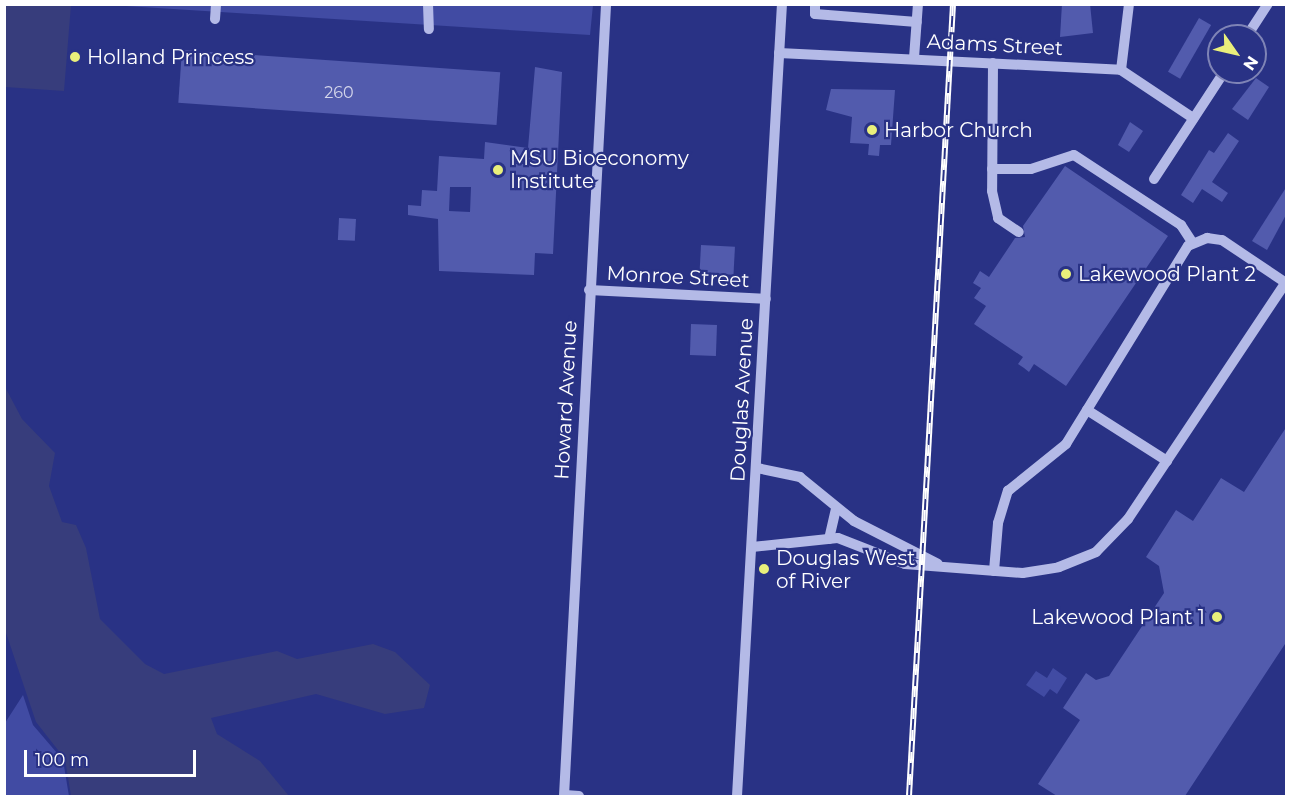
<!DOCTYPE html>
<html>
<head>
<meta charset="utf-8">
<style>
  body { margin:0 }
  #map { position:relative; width:1291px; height:801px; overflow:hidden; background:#293285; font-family:Montserrat,sans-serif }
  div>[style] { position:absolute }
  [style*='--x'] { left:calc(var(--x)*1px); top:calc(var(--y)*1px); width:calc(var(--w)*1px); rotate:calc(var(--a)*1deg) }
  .green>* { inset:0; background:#414ba3 }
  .water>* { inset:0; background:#373d7c }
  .building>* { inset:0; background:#525bad; transform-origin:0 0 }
  .minor>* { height:10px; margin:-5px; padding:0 5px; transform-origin:5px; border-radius:5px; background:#b4bae7 }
  .rail>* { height:6px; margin-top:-3px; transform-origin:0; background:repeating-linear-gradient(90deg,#293285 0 11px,#fff 0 22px); box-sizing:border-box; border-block:2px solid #fff }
  .dots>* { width:16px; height:16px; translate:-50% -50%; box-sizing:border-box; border:3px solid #293285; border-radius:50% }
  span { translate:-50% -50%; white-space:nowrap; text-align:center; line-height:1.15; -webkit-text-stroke:4.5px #293285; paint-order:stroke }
  .number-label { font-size:16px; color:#d4d6ea }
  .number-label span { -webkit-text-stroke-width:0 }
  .street-label { font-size:20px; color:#fff }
  .poi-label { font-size:20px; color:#fff }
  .left { translate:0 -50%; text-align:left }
  .right { translate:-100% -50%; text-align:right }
  .frame { position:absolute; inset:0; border:6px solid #fff; pointer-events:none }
  .north { position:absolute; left:1207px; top:24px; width:60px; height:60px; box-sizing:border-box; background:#293285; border:2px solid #7f84b6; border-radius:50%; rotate:124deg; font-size:16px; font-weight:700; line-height:24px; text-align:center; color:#fff }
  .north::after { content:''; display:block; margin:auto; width:21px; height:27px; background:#e9ef7b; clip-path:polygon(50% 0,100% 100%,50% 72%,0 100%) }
  .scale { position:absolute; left:24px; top:750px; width:172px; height:27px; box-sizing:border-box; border:3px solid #fff; border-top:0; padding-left:8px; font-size:18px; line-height:21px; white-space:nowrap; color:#fff; -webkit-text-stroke:4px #293285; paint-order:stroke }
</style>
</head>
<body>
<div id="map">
  <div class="green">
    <i style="clip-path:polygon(110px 5px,593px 5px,590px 35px)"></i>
    <i style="clip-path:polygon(1053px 668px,1067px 678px,1057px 694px,1050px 689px,1044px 697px,1026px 685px,1036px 671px,1047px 678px)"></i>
    <i style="clip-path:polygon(23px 695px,33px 725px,63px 760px,69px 796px,5px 796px,5px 723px)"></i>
  </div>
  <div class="water">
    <i style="clip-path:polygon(4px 5px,71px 5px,64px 91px,5px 87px)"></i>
    <i style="clip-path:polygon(4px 385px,22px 419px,55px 453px,49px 486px,62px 522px,76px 525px,86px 548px,100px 619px,145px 664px,164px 674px,277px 651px,297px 659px,373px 644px,395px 652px,430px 685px,424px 708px,385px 714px,316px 694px,211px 718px,217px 734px,260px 761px,289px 796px,71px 796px,65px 759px,36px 722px,5px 630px)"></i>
  </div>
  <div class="building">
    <i style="clip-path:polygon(1062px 4px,1090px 4px,1093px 33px,1060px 37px)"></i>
    <i style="left:1199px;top:18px;width:14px;height:62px;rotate:30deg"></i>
    <i style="left:182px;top:50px;width:319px;height:53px;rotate:4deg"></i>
    <i style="clip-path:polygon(evenodd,535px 67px,562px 72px,553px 254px,535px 253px,534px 275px,439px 271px,438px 219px,408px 215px,408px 205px,421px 206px,422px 190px,437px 191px,439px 156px,484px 159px,485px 142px,528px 148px,535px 67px,450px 187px,471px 187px,470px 212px,449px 211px,450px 187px)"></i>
    <i style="clip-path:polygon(1256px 78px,1269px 87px,1248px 120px,1232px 109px)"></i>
    <i style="clip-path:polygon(831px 89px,895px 90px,891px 145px,880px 145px,879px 156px,868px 155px,869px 144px,850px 143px,852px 117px,826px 110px)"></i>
    <i style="clip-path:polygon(1130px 122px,1143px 131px,1129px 152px,1118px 145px)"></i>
    <i style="clip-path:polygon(1228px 133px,1239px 141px,1212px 182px,1228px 193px,1222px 202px,1202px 189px,1193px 203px,1181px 195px,1209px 150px,1214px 153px)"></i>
    <i style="clip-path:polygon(1065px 166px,1168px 236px,1066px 386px,1034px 364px,1029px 372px,1024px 368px,1018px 364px,1023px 357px,974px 324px,986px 306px,974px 298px,981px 288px,973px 283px,980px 271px,989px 277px,1015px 238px,1025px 237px,1023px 226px)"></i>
    <i style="clip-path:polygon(1287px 186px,1287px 213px,1267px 250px,1252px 241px)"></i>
    <i style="left:339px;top:218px;width:17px;height:22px;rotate:3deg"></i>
    <i style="left:701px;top:245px;width:34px;height:28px;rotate:3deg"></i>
    <i style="left:691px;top:324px;width:26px;height:31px;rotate:2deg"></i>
    <i style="clip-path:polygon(1287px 426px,1287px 641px,1185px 796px,1057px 796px,1038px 784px,1080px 720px,1063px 708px,1086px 673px,1096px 680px,1109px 676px,1164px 593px,1159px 566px,1146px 557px,1176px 510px,1193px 521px,1221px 478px,1244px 492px)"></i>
  </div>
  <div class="minor">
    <i style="--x:428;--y:4;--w:25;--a:88"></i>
    <i style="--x:815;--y:4;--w:10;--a:90"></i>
    <i style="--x:815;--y:14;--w:102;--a:4.5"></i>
    <i style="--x:215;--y:19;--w:15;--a:-86"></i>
    <i style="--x:1247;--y:36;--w:38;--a:-57"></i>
    <i style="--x:779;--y:53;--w:342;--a:2.8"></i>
    <i style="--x:1121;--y:70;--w:87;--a:33.7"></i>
    <i style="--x:914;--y:58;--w:54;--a:-85.8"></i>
    <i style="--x:993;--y:63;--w:128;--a:90.4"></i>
    <i style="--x:992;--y:191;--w:28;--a:77"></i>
    <i style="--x:998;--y:218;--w:25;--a:34"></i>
    <i style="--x:1121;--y:70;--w:66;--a:-83.1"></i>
    <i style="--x:992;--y:169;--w:39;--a:0"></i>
    <i style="--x:1031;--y:169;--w:45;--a:-18"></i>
    <i style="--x:1074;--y:155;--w:128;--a:33.2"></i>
    <i style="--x:1181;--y:225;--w:20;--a:57"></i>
    <i style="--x:1154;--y:179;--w:128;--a:-56.8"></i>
    <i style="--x:589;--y:290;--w:177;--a:2.9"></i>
    <i style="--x:1087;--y:410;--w:95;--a:32.5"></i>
    <i style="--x:757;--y:468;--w:44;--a:11.8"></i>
    <i style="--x:800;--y:477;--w:70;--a:39.2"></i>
    <i style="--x:854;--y:521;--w:94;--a:27.1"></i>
    <i style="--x:829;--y:539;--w:31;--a:-77"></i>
    <i style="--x:752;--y:547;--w:86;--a:-6"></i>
    <i style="--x:838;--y:538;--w:72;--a:21.2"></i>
    <i style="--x:905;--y:564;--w:118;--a:4.4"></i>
    <i style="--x:1023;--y:573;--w:36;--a:-9"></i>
    <i style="--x:1059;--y:567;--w:40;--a:-22"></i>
    <i style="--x:1096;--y:552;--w:46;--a:-45.9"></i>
    <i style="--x:1128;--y:519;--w:285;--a:-56.3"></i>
    <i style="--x:994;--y:571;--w:48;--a:-85.2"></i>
    <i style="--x:998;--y:523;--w:34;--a:-73"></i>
    <i style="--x:1008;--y:491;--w:75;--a:-39"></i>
    <i style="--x:1066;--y:444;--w:233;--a:-58.4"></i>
    <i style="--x:1188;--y:246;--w:21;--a:-23"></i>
    <i style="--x:1207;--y:238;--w:15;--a:8"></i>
    <i style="--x:1222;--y:240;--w:77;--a:33.9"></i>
    <i style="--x:565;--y:795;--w:14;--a:4"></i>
    <i style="--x:564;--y:796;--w:793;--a:-86.96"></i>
    <i style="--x:737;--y:796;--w:793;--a:-86.75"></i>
  </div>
  <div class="rail">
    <i style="--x:909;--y:796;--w:793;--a:-86.82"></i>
  </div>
  <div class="dots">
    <i style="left:75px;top:57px;background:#e9ef7b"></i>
    <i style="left:872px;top:130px;background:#e9ef7b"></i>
    <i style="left:498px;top:170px;background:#e9ef7b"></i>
    <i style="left:1066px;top:274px;background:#e9ef7b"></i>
    <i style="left:764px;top:569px;background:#e9ef7b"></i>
    <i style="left:1217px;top:617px;background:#e9ef7b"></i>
  </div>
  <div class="number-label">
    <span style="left:339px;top:93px">260</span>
  </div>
  <div class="street-label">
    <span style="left:995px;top:45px;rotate:3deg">Adams Street</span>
    <span style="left:678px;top:277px;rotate:3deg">Monroe Street</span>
    <span style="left:566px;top:400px;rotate:-87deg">Howard Avenue</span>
    <span style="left:742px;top:400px;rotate:-87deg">Douglas Avenue</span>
  </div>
  <div class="poi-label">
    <span class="left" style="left:87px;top:57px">Holland Princess</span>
    <span class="left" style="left:884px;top:130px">Harbor Church</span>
    <span class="left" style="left:510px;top:170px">MSU Bioeconomy<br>Institute</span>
    <span class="left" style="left:1078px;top:274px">Lakewood Plant 2</span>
    <span class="left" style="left:776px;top:570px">Douglas West<br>of River</span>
    <span class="right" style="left:1205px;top:617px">Lakewood Plant 1</span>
  </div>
  <div class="frame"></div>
  <div class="north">N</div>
  <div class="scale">100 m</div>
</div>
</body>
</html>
